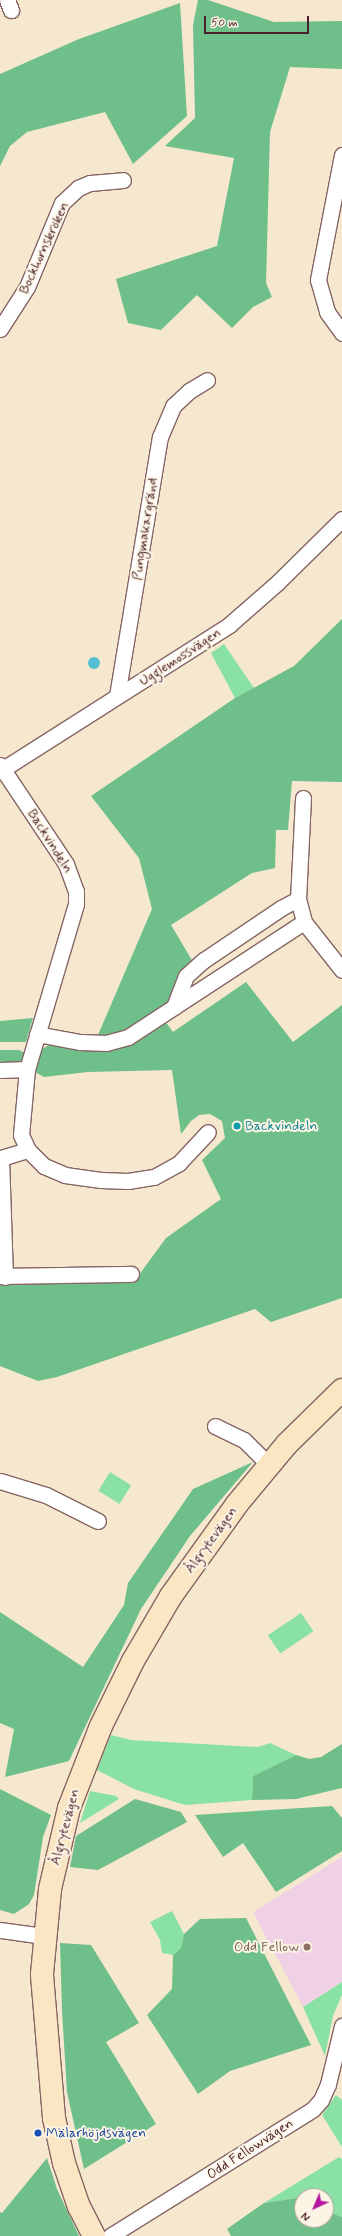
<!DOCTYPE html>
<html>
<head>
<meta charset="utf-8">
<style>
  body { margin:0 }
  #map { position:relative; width:342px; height:2236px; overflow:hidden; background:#f6e8cf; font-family:Mynerve,sans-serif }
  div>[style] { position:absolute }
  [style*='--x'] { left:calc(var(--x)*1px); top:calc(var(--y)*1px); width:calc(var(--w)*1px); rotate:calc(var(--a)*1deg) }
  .built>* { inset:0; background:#f0d0e5 }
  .green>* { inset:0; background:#89e1a5; transform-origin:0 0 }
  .forest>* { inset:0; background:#6ebf8a }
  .water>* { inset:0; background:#55bed2 }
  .round { border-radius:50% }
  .roads { filter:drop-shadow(1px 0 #866564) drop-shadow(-1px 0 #866564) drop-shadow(0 1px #866564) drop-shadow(0 -1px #866564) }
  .street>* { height:15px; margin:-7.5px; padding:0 7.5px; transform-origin:7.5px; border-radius:7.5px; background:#fff }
  .secondary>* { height:22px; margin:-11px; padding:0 11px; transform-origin:11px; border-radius:11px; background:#fbe6c4 }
  .dots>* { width:11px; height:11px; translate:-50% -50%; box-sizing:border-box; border:2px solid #fcf5e5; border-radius:50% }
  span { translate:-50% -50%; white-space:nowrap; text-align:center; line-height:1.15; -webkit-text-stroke:4px #fcf5e5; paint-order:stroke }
  .street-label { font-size:14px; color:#4a1f2b }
  .culture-label { font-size:14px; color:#0d838f }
  .left { translate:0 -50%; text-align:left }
  .education-label { font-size:14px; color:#785e54 }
  .right { translate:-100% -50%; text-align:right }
  .transit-label { font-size:14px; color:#164399 }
  .north { position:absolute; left:294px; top:2188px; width:40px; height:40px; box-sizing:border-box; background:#fcf5e5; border:1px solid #b59f9b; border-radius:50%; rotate:224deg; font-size:11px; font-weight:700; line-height:16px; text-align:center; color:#4a1f2b }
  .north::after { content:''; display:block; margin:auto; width:14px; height:18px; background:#b5179e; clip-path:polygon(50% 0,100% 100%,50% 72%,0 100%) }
  .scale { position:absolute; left:204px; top:16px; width:105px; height:18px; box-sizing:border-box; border:2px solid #4a1f2b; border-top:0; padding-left:5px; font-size:12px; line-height:14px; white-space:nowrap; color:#4a1f2b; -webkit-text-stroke:3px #fcf5e5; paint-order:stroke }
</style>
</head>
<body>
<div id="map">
  <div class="built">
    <i style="clip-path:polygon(342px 1857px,342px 1982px,303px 2007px,253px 1912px)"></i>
  </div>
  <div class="green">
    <i style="clip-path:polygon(224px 644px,254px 688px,235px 698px,211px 653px)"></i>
    <i style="left:110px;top:1472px;width:25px;height:22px;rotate:32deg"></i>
    <i style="left:301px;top:1613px;width:22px;height:40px;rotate:56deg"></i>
    <i style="clip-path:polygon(111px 1735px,131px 1740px,258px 1747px,270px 1743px,296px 1755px,253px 1776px,252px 1800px,185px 1805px,134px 1789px,97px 1770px)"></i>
    <i style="clip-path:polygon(90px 1791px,116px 1796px,119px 1799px,80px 1823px)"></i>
    <i style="clip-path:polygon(172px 1911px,184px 1934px,181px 1948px,173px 1955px,162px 1953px,160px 1940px,150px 1922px)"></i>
    <i style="clip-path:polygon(342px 1982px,342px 1995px,333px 2016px,325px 2056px,303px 2007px)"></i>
    <i style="clip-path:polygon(336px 2095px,342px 2100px,342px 2147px,322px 2115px)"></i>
    <i style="clip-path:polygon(339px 2157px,342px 2159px,342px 2217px,326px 2211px,326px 2196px,302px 2196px,302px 2200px,297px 2198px,264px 2203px)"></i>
  </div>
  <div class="forest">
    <i style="clip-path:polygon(198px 0,208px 0,274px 22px,342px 21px,342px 69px,290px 67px,270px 132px,266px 283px,272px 297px,253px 307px,232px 328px,197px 295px,161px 330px,128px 323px,116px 279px,217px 246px,234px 158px,165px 146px,195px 118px,193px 25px)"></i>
    <i style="clip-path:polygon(180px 3px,187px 116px,133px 164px,105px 112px,27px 132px,10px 146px,0 166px,0 74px,79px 39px)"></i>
    <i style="clip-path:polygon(342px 619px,342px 782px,292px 781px,288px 830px,276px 830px,275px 868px,252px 873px,171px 925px,193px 962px,172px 1000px,117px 1035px,98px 1035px,152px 909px,139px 858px,91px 796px,235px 698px,294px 666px)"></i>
    <i style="clip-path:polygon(246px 982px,293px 1042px,342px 1005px,342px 1298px,271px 1322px,255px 1309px,57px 1377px,38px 1381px,0 1366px,0 1283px,133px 1283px,166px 1238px,221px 1199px,202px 1160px,225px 1138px,222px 1121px,210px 1114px,199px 1115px,191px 1121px,181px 1134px,172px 1070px,88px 1072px,44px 1077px,35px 1072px,42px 1049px,49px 1045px,109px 1049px,165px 1021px,173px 1032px)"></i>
    <i style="clip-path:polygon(33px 1018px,26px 1042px,0 1042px,0 1021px)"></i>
    <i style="clip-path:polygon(0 1050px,19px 1050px,25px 1053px,22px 1063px,0 1064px)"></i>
    <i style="clip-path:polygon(253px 1462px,190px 1536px,141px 1609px,69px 1761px,5px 1777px,14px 1729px,0 1723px,0 1612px,83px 1667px,124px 1605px,128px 1583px,193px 1489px)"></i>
    <i style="clip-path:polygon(342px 1744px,342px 1788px,296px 1799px,252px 1800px,253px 1776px,296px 1755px,309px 1759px,321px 1757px)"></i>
    <i style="clip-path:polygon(0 1789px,51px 1815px,43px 1837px,34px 1895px,29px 1904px,14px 1914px,0 1910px)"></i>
    <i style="clip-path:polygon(135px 1799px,181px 1812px,187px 1822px,98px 1870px,70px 1867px,76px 1836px)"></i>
    <i style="clip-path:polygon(332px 1806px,342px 1818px,342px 1851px,276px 1892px,243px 1843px,223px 1857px,195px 1815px)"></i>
    <i style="clip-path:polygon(246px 1918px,311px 2045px,230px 2071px,198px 2094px,147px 2015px,172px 1989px,173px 1955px,181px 1948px,184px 1934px,200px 1919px)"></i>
    <i style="clip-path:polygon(60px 1943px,91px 1945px,139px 2023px,106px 2042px,156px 2124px,84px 2169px,67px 2092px,62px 2011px)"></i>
    <i style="clip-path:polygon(47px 2158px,57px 2189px,79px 2236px,0 2236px,0 2212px,2px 2213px)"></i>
    <i style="clip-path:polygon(297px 2198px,302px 2200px,302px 2220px,326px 2220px,326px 2211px,342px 2217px,342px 2236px,231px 2236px,227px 2229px,264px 2203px)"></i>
  </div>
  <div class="water">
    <i class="round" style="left:88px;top:657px;width:12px;height:12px"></i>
  </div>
  <div class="roads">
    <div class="street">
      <i style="--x:7;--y:0;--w:11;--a:68"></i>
      <i style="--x:342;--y:155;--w:127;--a:100.9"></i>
      <i style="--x:318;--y:280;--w:33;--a:74"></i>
      <i style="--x:327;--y:312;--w:26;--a:54"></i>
      <i style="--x:0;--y:329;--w:50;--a:-57.3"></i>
      <i style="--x:27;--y:287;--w:91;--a:-67.4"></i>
      <i style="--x:62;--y:203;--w:22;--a:-43"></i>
      <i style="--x:78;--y:188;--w:13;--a:-23"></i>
      <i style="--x:90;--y:183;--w:33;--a:-5"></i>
      <i style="--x:117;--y:696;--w:263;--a:-80.6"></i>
      <i style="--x:160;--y:437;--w:34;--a:-67"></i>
      <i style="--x:173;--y:406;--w:22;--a:-43"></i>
      <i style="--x:189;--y:391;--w:21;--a:-31"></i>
      <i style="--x:0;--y:765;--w:119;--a:56.3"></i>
      <i style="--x:66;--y:864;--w:29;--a:70"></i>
      <i style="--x:76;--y:891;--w:13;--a:90"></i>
      <i style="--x:76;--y:904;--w:172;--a:106.5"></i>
      <i style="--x:27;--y:1069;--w:66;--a:95.2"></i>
      <i style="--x:21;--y:1135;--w:17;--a:65"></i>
      <i style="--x:28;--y:1150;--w:23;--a:45"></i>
      <i style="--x:44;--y:1166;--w:23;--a:23"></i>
      <i style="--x:65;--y:1175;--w:36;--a:8"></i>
      <i style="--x:101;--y:1180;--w:27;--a:2"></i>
      <i style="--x:128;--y:1181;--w:26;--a:-9"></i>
      <i style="--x:154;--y:1177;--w:29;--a:-29"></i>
      <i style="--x:179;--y:1163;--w:42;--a:-46.9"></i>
      <i style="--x:0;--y:771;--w:272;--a:-32.5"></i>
      <i style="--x:229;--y:625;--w:64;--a:-41.2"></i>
      <i style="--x:277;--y:583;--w:91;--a:-44.6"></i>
      <i style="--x:303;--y:798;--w:101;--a:92.8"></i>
      <i style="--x:298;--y:899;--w:24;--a:75"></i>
      <i style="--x:304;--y:922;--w:61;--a:51.6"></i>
      <i style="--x:174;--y:1007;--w:33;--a:-69"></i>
      <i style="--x:186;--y:976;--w:24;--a:-42"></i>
      <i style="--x:204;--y:960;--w:93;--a:-34"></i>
      <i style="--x:281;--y:908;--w:19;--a:-28"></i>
      <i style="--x:37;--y:1034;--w:44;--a:10.5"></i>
      <i style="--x:80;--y:1042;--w:26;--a:2"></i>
      <i style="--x:106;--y:1043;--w:23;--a:-15"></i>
      <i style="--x:128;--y:1037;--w:210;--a:-33.2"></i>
      <i style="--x:0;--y:1070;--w:27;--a:-2"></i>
      <i style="--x:0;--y:1276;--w:131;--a:-0.9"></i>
      <i style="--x:5;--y:1277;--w:119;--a:-91.9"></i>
      <i style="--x:1;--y:1158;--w:28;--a:-17"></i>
      <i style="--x:215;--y:1426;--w:32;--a:26"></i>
      <i style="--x:244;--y:1440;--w:35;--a:45"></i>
      <i style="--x:0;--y:1481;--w:48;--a:16.9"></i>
      <i style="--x:46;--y:1495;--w:58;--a:26.6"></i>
      <i style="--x:0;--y:1930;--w:44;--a:7.8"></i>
      <i style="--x:110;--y:2236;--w:239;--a:-32"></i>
      <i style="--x:313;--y:2109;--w:12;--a:-48"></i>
      <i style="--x:321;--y:2100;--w:17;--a:-66"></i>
      <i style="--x:328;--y:2084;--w:60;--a:-76.4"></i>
    </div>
    <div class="secondary">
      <i style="--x:94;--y:2236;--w:33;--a:-117"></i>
      <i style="--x:79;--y:2207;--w:46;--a:-108.8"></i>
      <i style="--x:64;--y:2163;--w:46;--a:-102.5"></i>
      <i style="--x:54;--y:2118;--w:144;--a:-94.8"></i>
      <i style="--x:42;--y:1974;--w:85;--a:-84.6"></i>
      <i style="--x:50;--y:1889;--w:83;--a:-76.8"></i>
      <i style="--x:69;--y:1808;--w:88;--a:-68.7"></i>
      <i style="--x:101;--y:1726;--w:72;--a:-63.8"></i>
      <i style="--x:133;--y:1661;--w:75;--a:-59.7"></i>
      <i style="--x:171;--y:1596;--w:113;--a:-54.3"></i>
      <i style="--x:237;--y:1504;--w:78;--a:-50.2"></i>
      <i style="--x:287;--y:1444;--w:77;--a:-44.5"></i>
    </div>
  </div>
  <div class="dots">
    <i style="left:237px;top:1126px;background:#0f9aa8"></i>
    <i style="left:307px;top:1947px;background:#8d6e63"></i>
    <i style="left:38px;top:2133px;background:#1a4fb4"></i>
  </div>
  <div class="street-label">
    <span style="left:44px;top:248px;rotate:-65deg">Bockhornskröken</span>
    <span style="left:145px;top:529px;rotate:-81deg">Pungmakargränd</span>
    <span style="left:180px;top:657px;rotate:-33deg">Ugglemossvägen</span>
    <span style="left:50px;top:841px;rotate:58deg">Backvindeln</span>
    <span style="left:211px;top:1540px;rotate:-54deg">Ålgrytevägen</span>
    <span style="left:65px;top:1827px;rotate:-75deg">Ålgrytevägen</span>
    <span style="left:250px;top:2149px;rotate:-33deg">Odd Fellowvägen</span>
  </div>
  <div class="culture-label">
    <span class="left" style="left:245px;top:1126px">Backvindeln</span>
  </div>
  <div class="education-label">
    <span class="right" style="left:299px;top:1947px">Odd Fellow</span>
  </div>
  <div class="transit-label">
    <span class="left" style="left:46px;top:2133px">Mälarhöjdsvägen</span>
  </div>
  <div class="north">N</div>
  <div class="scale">50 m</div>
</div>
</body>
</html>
